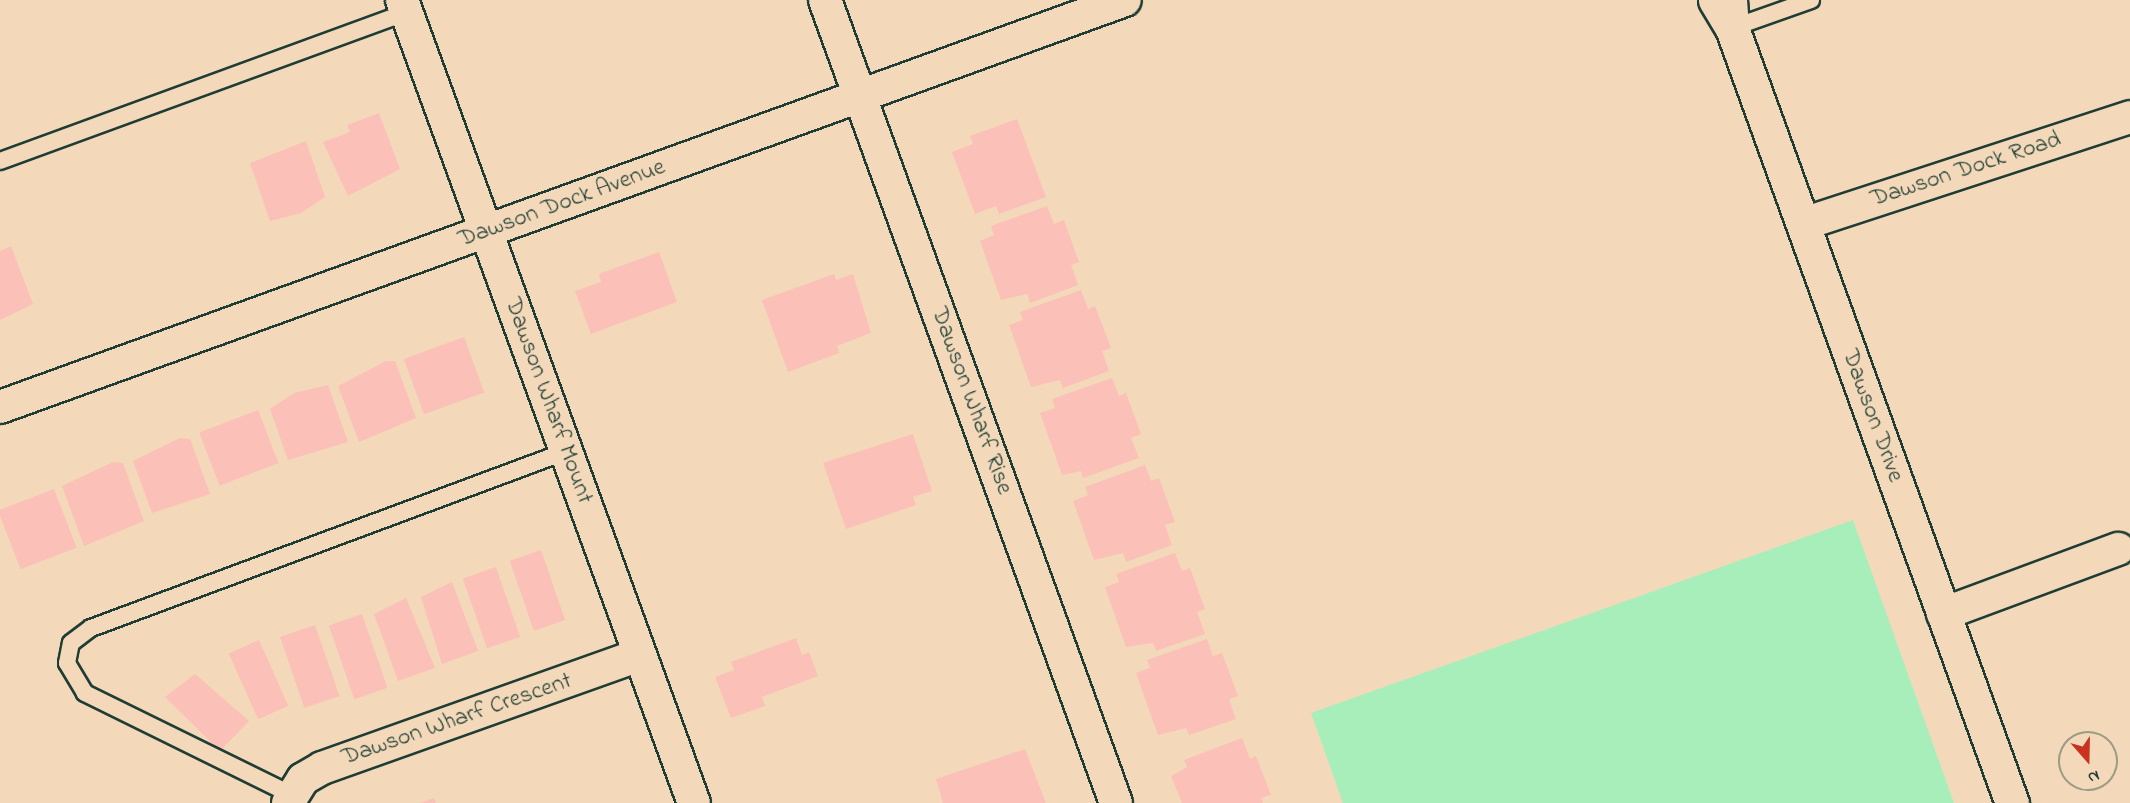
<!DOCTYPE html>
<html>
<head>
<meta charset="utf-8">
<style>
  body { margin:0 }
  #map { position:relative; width:2130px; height:803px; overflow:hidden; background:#f3d9ba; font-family:"Indie Flower",sans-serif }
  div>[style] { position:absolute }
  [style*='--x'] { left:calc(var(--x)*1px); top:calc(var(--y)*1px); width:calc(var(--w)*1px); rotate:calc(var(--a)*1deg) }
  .green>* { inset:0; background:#a8eebb }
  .building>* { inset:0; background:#fbc0b7; transform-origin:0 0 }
  .roads { filter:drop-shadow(2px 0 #1f3d34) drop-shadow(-2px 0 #1f3d34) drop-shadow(0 2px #1f3d34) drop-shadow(0 -2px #1f3d34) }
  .service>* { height:16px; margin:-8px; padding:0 8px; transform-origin:8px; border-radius:8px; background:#f3d9ba }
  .minor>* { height:32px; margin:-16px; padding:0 16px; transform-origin:16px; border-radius:16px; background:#f3d9ba }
  .tertiary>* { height:33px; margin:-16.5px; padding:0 16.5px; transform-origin:16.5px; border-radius:16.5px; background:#f3d9ba }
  span { translate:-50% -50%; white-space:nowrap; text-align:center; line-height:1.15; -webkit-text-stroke:4.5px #f3d9ba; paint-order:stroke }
  .street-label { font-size:24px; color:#1f3d34 }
  .north { position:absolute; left:2058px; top:731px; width:60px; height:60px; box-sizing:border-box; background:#f3d9ba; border:2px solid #9e9b84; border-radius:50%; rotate:160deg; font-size:16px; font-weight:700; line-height:24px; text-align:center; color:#1f3d34 }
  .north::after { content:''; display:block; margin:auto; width:21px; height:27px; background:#c8321e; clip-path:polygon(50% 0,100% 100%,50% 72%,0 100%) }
</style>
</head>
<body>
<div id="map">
  <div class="green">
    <i style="clip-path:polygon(1853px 520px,1954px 803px,1343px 803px,1311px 713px)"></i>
  </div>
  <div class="building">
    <i style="clip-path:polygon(379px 113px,400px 169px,348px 196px,323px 142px,350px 132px,347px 125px)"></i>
    <i style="clip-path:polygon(1017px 119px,1046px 197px,999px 214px,996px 206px,975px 214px,952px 152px,973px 144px,970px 136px)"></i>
    <i style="clip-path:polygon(306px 141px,325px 197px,301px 213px,270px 221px,250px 163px)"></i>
    <i style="clip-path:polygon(1047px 206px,1054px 224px,1064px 220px,1079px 262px,1071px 265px,1078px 285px,1030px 303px,1027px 294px,1001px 300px,980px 241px,994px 235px,991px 226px)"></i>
    <i style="clip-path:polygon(11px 246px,33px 304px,0 320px,0 251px)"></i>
    <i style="clip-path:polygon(659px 252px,677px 302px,591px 334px,575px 291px,601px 282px,599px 274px)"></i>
    <i style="clip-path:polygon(834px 274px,836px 280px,853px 274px,871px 333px,837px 346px,839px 353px,788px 372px,762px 300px)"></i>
    <i style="clip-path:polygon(1081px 290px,1088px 309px,1095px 306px,1111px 348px,1102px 351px,1109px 371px,1063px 388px,1060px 380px,1031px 387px,1009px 325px,1023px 320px,1020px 312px)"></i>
    <i style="left:464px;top:337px;width:59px;height:64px;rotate:70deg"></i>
    <i style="clip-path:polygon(386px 361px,395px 361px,416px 418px,359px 442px,338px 386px)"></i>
    <i style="clip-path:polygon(1112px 378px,1119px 396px,1126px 393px,1141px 434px,1131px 438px,1139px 458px,1083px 478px,1081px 471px,1062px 475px,1040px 413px,1055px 408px,1052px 399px)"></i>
    <i style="clip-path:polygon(328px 385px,348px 442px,288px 460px,270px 409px,294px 393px)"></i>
    <i style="left:258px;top:410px;width:57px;height:63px;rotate:69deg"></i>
    <i style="clip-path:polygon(913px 434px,932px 491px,913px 497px,916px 505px,846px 529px,823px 463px)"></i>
    <i style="clip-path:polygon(180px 438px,190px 439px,210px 494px,152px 513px,133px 461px)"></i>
    <i style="clip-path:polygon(113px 462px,123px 463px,144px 521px,84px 546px,62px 486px)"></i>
    <i style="clip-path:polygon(1145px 465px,1151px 481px,1159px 478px,1175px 522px,1165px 525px,1172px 545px,1126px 562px,1123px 553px,1094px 560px,1073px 501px,1088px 495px,1085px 487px)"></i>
    <i style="left:54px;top:489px;width:63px;height:60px;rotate:69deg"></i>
    <i style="left:541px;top:550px;width:74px;height:33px;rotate:71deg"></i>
    <i style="clip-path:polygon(1175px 553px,1182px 571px,1190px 568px,1205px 609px,1197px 612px,1205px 634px,1156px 651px,1153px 643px,1126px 647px,1105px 587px,1119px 582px,1116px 574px)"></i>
    <i style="left:496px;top:567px;width:74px;height:35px;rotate:71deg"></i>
    <i style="clip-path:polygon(452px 582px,478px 651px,442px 664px,421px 597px)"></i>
    <i style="clip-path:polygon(406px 598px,435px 668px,398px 681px,374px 614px)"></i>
    <i style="left:362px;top:614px;width:78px;height:35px;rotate:71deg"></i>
    <i style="left:315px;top:625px;width:75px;height:37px;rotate:71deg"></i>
    <i style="clip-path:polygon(796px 638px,802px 655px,809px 652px,818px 676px,762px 697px,765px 706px,731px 718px,715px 677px,734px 670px,731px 662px)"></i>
    <i style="clip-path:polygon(1207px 639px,1213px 656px,1222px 653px,1238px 696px,1229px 699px,1236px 719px,1189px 735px,1186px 728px,1158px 735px,1136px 673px,1150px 668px,1147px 660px)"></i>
    <i style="left:259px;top:640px;width:72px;height:33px;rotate:66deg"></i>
    <i style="clip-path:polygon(195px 674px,249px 721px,220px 751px,165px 697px)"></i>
    <i style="clip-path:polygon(1242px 738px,1250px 759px,1256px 756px,1271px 795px,1261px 798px,1263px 803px,1182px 803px,1171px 776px,1187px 767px,1184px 760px)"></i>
    <i style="clip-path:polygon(1025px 749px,1046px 803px,943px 803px,936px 779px)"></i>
    <i style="clip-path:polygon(434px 798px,436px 803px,420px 803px)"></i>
  </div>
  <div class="roads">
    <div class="service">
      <i style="--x:1732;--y:28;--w:84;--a:-19.5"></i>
      <i style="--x:0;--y:161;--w:433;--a:-20.1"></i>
      <i style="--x:290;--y:794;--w:229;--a:-153.8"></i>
      <i style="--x:85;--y:693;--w:35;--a:-121"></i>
      <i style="--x:67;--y:663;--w:20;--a:-79"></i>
      <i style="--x:71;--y:643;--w:25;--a:-37"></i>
      <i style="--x:91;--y:628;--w:508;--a:-20.4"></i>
    </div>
    <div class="minor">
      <i style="--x:402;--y:0;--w:854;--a:70.02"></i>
      <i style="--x:825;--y:0;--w:854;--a:70.08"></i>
      <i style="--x:1803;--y:224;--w:344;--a:-18.1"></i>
      <i style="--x:0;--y:407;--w:1196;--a:-19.89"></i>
      <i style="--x:1943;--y:614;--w:187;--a:-20.4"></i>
      <i style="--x:288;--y:803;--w:28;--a:-58"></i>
      <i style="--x:303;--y:779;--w:22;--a:-30"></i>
      <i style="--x:322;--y:768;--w:337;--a:-19.6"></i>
    </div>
    <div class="tertiary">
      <i style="--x:1715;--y:0;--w:33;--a:59"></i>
      <i style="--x:1732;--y:28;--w:28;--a:-94"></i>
      <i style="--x:1732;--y:28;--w:824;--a:70.14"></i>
    </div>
  </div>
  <div class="street-label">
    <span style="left:1966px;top:170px;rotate:-18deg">Dawson Dock Road</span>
    <span style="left:562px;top:204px;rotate:-20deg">Dawson Dock Avenue</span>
    <span style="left:548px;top:401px;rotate:70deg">Dawson Wharf Mount</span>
    <span style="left:971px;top:401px;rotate:70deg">Dawson Wharf Rise</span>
    <span style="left:1872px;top:416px;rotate:70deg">Dawson Drive</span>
    <span style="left:457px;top:720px;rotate:-19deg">Dawson Wharf Crescent</span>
  </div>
  <div class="north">N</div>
</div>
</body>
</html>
